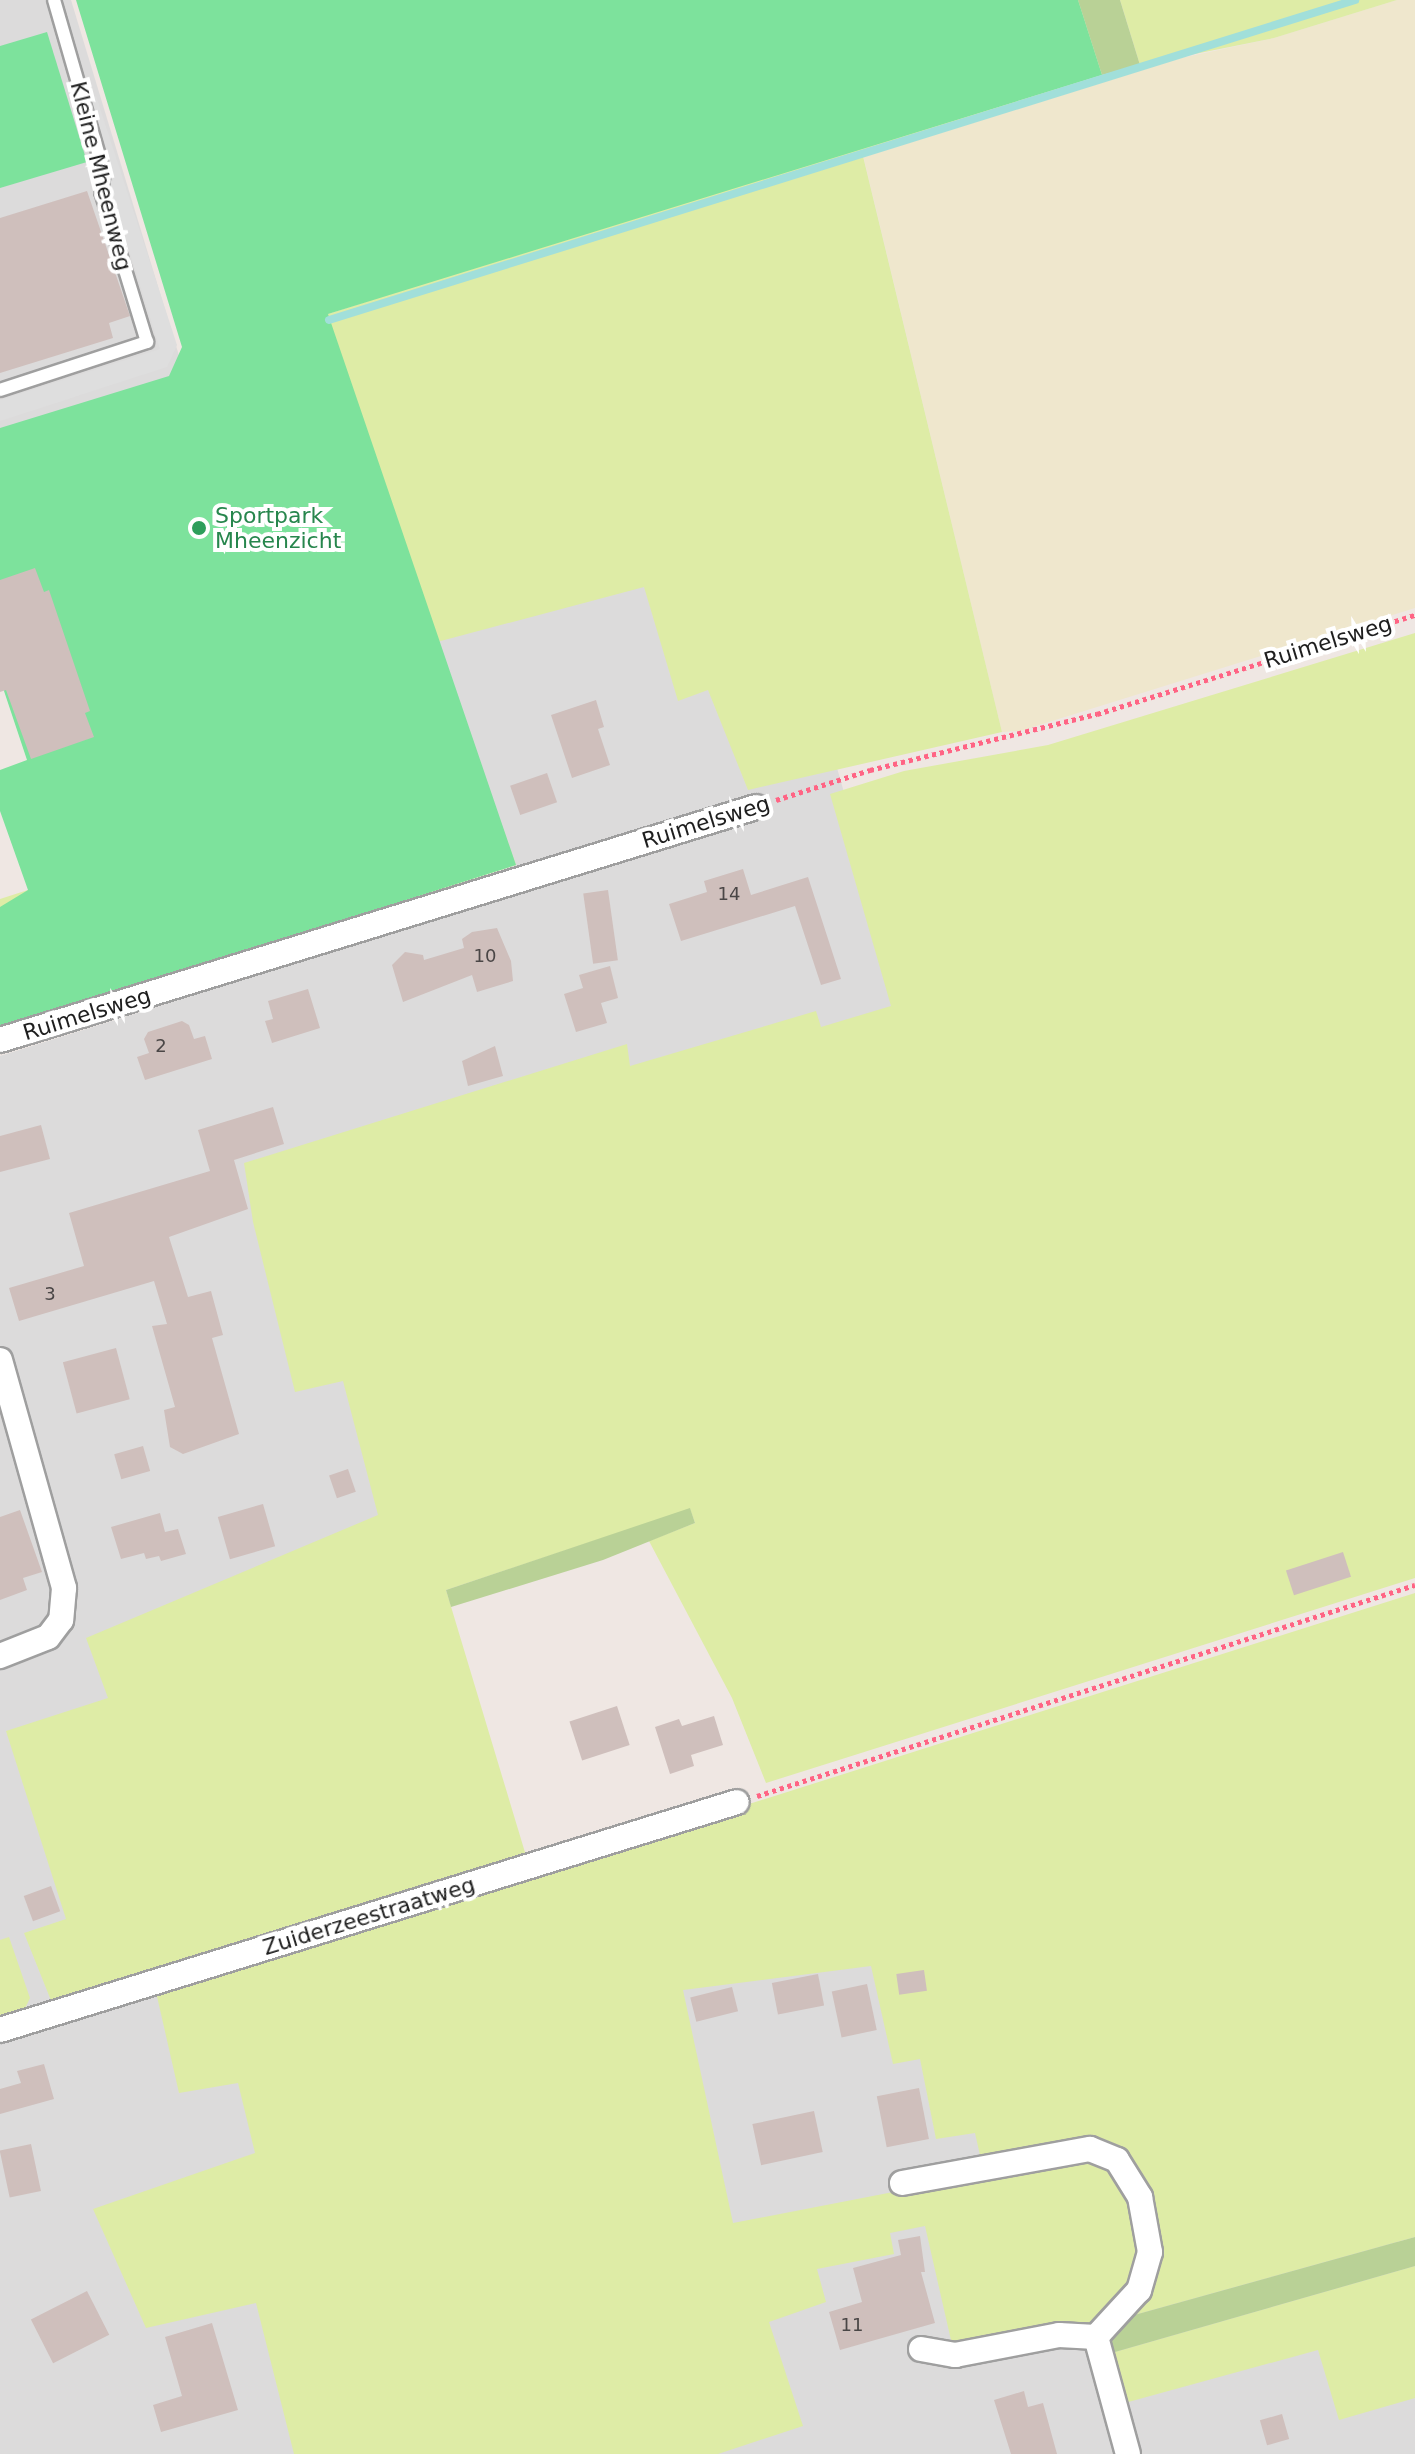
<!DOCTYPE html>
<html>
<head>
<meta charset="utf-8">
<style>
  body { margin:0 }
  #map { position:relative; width:1415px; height:2454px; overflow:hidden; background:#efe7e3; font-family:"DejaVu Sans",sans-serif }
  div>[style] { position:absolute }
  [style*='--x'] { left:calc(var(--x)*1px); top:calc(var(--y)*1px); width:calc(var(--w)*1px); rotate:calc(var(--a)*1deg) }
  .residential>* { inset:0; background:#dcdbdb }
  .farmland>* { inset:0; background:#efe7cd }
  .grass>* { inset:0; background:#deeca6 }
  .forest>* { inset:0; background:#b9d196 }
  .pitch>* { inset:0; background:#7de29c }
  .parking>* { inset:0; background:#dedede }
  .stream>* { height:8px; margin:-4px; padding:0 4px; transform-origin:4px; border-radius:4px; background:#a1dfda }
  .building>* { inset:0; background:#cfbfbc; transform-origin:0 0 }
  .path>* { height:5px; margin-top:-2.5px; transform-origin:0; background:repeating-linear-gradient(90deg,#ff6484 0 4px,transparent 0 8px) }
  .roads { filter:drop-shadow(2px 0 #9f9f9f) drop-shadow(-2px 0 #9f9f9f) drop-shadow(0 2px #9f9f9f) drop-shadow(0 -2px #9f9f9f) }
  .lane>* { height:12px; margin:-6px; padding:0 6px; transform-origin:6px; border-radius:6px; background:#fff }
  .street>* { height:24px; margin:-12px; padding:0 12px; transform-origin:12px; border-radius:12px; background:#fff }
  .dots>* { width:22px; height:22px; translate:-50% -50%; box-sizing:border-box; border:4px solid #fff; border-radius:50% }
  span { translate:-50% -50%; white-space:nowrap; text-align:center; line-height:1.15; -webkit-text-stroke:8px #fff; paint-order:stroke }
  .number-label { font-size:18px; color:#4a4646 }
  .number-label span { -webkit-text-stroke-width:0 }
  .street-label { font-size:22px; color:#1e1e1e }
  .leisure-label { font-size:22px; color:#27864d }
  .left { translate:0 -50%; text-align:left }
</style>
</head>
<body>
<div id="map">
  <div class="residential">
    <i style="clip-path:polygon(0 0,71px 0,184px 372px,0 437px)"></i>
    <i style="clip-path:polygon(680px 571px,831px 747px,912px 1030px,387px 1516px,117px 1700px,153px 1968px,249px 2072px,307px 2454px,0 2454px,0 1056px,511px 896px,424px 636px)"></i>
    <i style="clip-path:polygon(1008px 1919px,1415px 2256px,1415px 2454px,670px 2454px,726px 2231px,669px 1970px)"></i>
  </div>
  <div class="farmland">
    <i style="clip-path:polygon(1397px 0,1415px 0,1415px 608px,1020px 731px,1002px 732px,862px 151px,1102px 75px,1274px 38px)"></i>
  </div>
  <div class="grass">
    <i style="clip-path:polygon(1078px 0,1102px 75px,862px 152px,1002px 732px,748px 790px,708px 690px,678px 701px,644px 587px,437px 642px,516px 865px,0 1029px,0 899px,28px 890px,328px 314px,471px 268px)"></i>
    <i style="clip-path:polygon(1120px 0,1397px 0,1274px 38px,1140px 65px)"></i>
    <i style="clip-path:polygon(1415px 633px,1415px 1578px,766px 1783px,732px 1698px,649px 1541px,695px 1523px,690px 1509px,446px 1590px,527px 1859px,54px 2008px,24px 1933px,66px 1919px,6px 1731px,108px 1698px,86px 1638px,378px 1515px,343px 1381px,295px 1392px,253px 1222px,244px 1163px,627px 1044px,630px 1066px,816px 1011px,821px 1027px,891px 1006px,830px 794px,904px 771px,1048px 745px)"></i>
    <i style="clip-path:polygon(1415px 1593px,1415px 2237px,1120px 2319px,1144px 2293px,1156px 2252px,1145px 2195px,1131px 2167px,1109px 2148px,1090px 2143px,982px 2164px,975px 2133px,936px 2139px,920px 2059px,893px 2064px,871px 1966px,683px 1990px,733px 2223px,1058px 2160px,1089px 2155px,1104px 2159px,1129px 2186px,1144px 2252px,1134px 2286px,1093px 2329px,1059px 2329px,953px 2349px,925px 2226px,890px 2233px,894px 2254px,817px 2269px,826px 2302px,769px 2322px,803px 2426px,718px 2454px,294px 2454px,256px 2303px,146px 2328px,93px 2209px,255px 2153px,238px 2083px,179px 2093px,156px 1992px)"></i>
    <i style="clip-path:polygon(9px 1937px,30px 1998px,19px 2021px,0 2025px,0 1940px)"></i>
    <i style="clip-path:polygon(1415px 2266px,1415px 2398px,1339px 2420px,1318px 2350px,1121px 2404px,1108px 2354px)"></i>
  </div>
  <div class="forest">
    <i style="clip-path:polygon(1078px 0,1120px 0,1140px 65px,1102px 75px)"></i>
    <i style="clip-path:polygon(690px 1508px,695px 1523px,603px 1560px,451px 1607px,446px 1590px)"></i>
    <i style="clip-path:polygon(1415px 2237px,1415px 2266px,1108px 2354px,1106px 2339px,1120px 2319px)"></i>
  </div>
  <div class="pitch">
    <i style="clip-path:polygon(76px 0,1078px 0,1102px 75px,328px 314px,516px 865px,0 1029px,0 907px,28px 890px,0 811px,0 770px,27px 760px,0 679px,0 428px,169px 376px,182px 347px)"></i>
    <i style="clip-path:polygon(47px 32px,87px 162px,0 188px,0 46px)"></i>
  </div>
  <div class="parking">
    <i style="clip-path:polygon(96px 96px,177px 345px,167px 367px,0 421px,0 400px,160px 349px,108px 183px,113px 181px,87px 99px)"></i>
  </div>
  <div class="stream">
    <i style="--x:329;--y:320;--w:1075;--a:-17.32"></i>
  </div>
  <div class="building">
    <i style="clip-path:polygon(87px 191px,130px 316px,109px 323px,113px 338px,0 373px,0 218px)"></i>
    <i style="clip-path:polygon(35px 568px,44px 592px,49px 590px,90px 711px,85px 713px,94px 737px,31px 759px,6px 690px,0 692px,0 580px)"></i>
    <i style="clip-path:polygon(596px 700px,604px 727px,598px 729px,610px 765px,572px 778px,551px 715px)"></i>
    <i style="left:547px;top:773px;width:31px;height:39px;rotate:71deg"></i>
    <i style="clip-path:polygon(743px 869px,751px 895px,808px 877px,841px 979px,821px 985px,795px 906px,681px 941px,669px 904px,707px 892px,704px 881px)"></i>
    <i style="left:608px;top:890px;width:71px;height:25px;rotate:82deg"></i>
    <i style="clip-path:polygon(497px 928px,511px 961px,513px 981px,477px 992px,472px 975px,403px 1002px,392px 965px,405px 952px,423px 955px,424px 960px,464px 948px,462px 939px,472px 932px)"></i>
    <i style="clip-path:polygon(610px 966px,618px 998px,601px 1003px,607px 1023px,576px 1032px,564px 994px,583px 988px,579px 975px)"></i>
    <i style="clip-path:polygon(308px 989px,320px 1028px,272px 1043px,265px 1021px,273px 1019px,268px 1001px)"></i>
    <i style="clip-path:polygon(182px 1021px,189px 1025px,194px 1039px,205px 1036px,212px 1059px,145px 1080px,137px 1057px,149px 1053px,144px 1039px,148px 1032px)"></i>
    <i style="clip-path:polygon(495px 1046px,503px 1076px,468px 1086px,462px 1061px)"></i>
    <i style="clip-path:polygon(273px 1107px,284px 1144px,234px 1160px,248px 1209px,169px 1237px,188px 1297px,211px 1291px,223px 1335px,212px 1338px,239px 1434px,183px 1454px,170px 1447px,164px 1410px,175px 1407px,152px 1326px,167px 1324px,154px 1281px,19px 1321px,9px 1288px,84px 1266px,69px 1213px,210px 1171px,198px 1130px)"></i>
    <i style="clip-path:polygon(41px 1125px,50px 1159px,0 1172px,0 1136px)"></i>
    <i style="left:116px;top:1348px;width:53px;height:55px;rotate:75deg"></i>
    <i style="left:143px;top:1446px;width:26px;height:30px;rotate:74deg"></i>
    <i style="left:348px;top:1469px;width:24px;height:20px;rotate:71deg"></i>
    <i style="left:263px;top:1504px;width:44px;height:47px;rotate:74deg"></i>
    <i style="clip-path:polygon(20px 1510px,42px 1572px,23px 1578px,27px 1590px,0 1600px,0 1517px)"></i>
    <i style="clip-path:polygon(160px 1513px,165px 1532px,178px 1529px,186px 1554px,161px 1561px,159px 1556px,146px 1559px,144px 1553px,121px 1559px,111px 1527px)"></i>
    <i style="left:1343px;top:1552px;width:26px;height:60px;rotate:72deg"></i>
    <i style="left:617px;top:1706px;width:41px;height:50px;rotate:72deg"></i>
    <i style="clip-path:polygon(714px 1716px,723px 1745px,691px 1755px,694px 1766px,670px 1774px,655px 1727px,679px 1719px,682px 1726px)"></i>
    <i style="left:51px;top:1886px;width:27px;height:29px;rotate:70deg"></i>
    <i style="left:924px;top:1970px;width:21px;height:28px;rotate:82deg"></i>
    <i style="left:818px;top:1974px;width:32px;height:47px;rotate:79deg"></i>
    <i style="left:867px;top:1984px;width:47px;height:36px;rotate:78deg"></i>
    <i style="left:732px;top:1987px;width:25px;height:43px;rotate:76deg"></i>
    <i style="clip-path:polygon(44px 2064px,54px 2099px,0 2114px,0 2089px,21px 2083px,17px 2071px)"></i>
    <i style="left:919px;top:2088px;width:52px;height:43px;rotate:79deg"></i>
    <i style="left:814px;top:2111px;width:42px;height:63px;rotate:78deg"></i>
    <i style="left:31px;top:2144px;width:48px;height:32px;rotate:78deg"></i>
    <i style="clip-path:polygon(920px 2236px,925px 2272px,921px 2272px,935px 2323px,840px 2350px,829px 2312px,862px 2302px,853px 2268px,901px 2255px,898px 2240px)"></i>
    <i style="left:87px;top:2291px;width:49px;height:63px;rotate:63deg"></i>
    <i style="clip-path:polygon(212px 2323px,238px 2410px,161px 2432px,153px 2405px,182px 2396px,165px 2337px)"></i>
    <i style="clip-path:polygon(1024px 2391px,1028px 2407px,1043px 2403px,1057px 2454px,1011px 2454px,994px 2400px)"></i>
    <i style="left:1282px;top:2414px;width:26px;height:23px;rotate:74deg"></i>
  </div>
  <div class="path">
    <i style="--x:776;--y:800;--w:99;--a:-17.7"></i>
    <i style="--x:870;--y:770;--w:234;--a:-13.9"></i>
    <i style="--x:1097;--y:714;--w:333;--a:-17.3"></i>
    <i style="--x:757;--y:1796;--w:691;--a:-17.78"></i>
  </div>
  <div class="roads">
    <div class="lane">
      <i style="--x:0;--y:390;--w:155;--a:-18.1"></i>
      <i style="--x:147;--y:342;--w:157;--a:-107"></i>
      <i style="--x:101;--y:192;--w:19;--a:-81"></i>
      <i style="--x:104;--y:173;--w:180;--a:-106.1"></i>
    </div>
    <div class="street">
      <i style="--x:0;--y:1040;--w:791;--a:-17.13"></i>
      <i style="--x:0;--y:1360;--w:237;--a:74.3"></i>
      <i style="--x:64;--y:1588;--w:32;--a:95"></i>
      <i style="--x:61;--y:1620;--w:21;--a:127"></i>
      <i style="--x:48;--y:1637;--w:52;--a:158.4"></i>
      <i style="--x:0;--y:2030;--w:771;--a:-17.19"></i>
      <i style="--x:902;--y:2183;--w:191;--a:-10.3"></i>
      <i style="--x:1090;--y:2149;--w:29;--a:22"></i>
      <i style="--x:1117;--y:2160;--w:44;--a:58.1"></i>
      <i style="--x:1140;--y:2197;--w:56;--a:79.7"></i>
      <i style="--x:1150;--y:2252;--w:40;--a:106"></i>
      <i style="--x:1139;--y:2290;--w:64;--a:132.5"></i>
      <i style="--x:1096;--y:2337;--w:121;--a:74.7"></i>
      <i style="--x:921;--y:2349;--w:35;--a:10"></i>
      <i style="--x:955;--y:2355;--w:106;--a:-10.9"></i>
      <i style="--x:1059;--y:2335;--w:37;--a:3"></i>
    </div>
  </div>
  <div class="dots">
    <i style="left:199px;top:528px;background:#2e9e5b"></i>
  </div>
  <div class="number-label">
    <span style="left:729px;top:894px">14</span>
    <span style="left:485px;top:956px">10</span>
    <span style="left:161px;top:1046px">2</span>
    <span style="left:50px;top:1294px">3</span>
    <span style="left:852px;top:2325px">11</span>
  </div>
  <div class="street-label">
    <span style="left:101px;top:176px;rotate:76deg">Kleine Mheenweg</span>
    <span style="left:1328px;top:642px;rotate:-17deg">Ruimelsweg</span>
    <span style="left:706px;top:822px;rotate:-17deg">Ruimelsweg</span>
    <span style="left:87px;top:1014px;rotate:-17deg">Ruimelsweg</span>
    <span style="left:369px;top:1916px;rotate:-17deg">Zuiderzeestraatweg</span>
  </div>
  <div class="leisure-label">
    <span class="left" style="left:215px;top:528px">Sportpark<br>Mheenzicht</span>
  </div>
</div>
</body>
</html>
